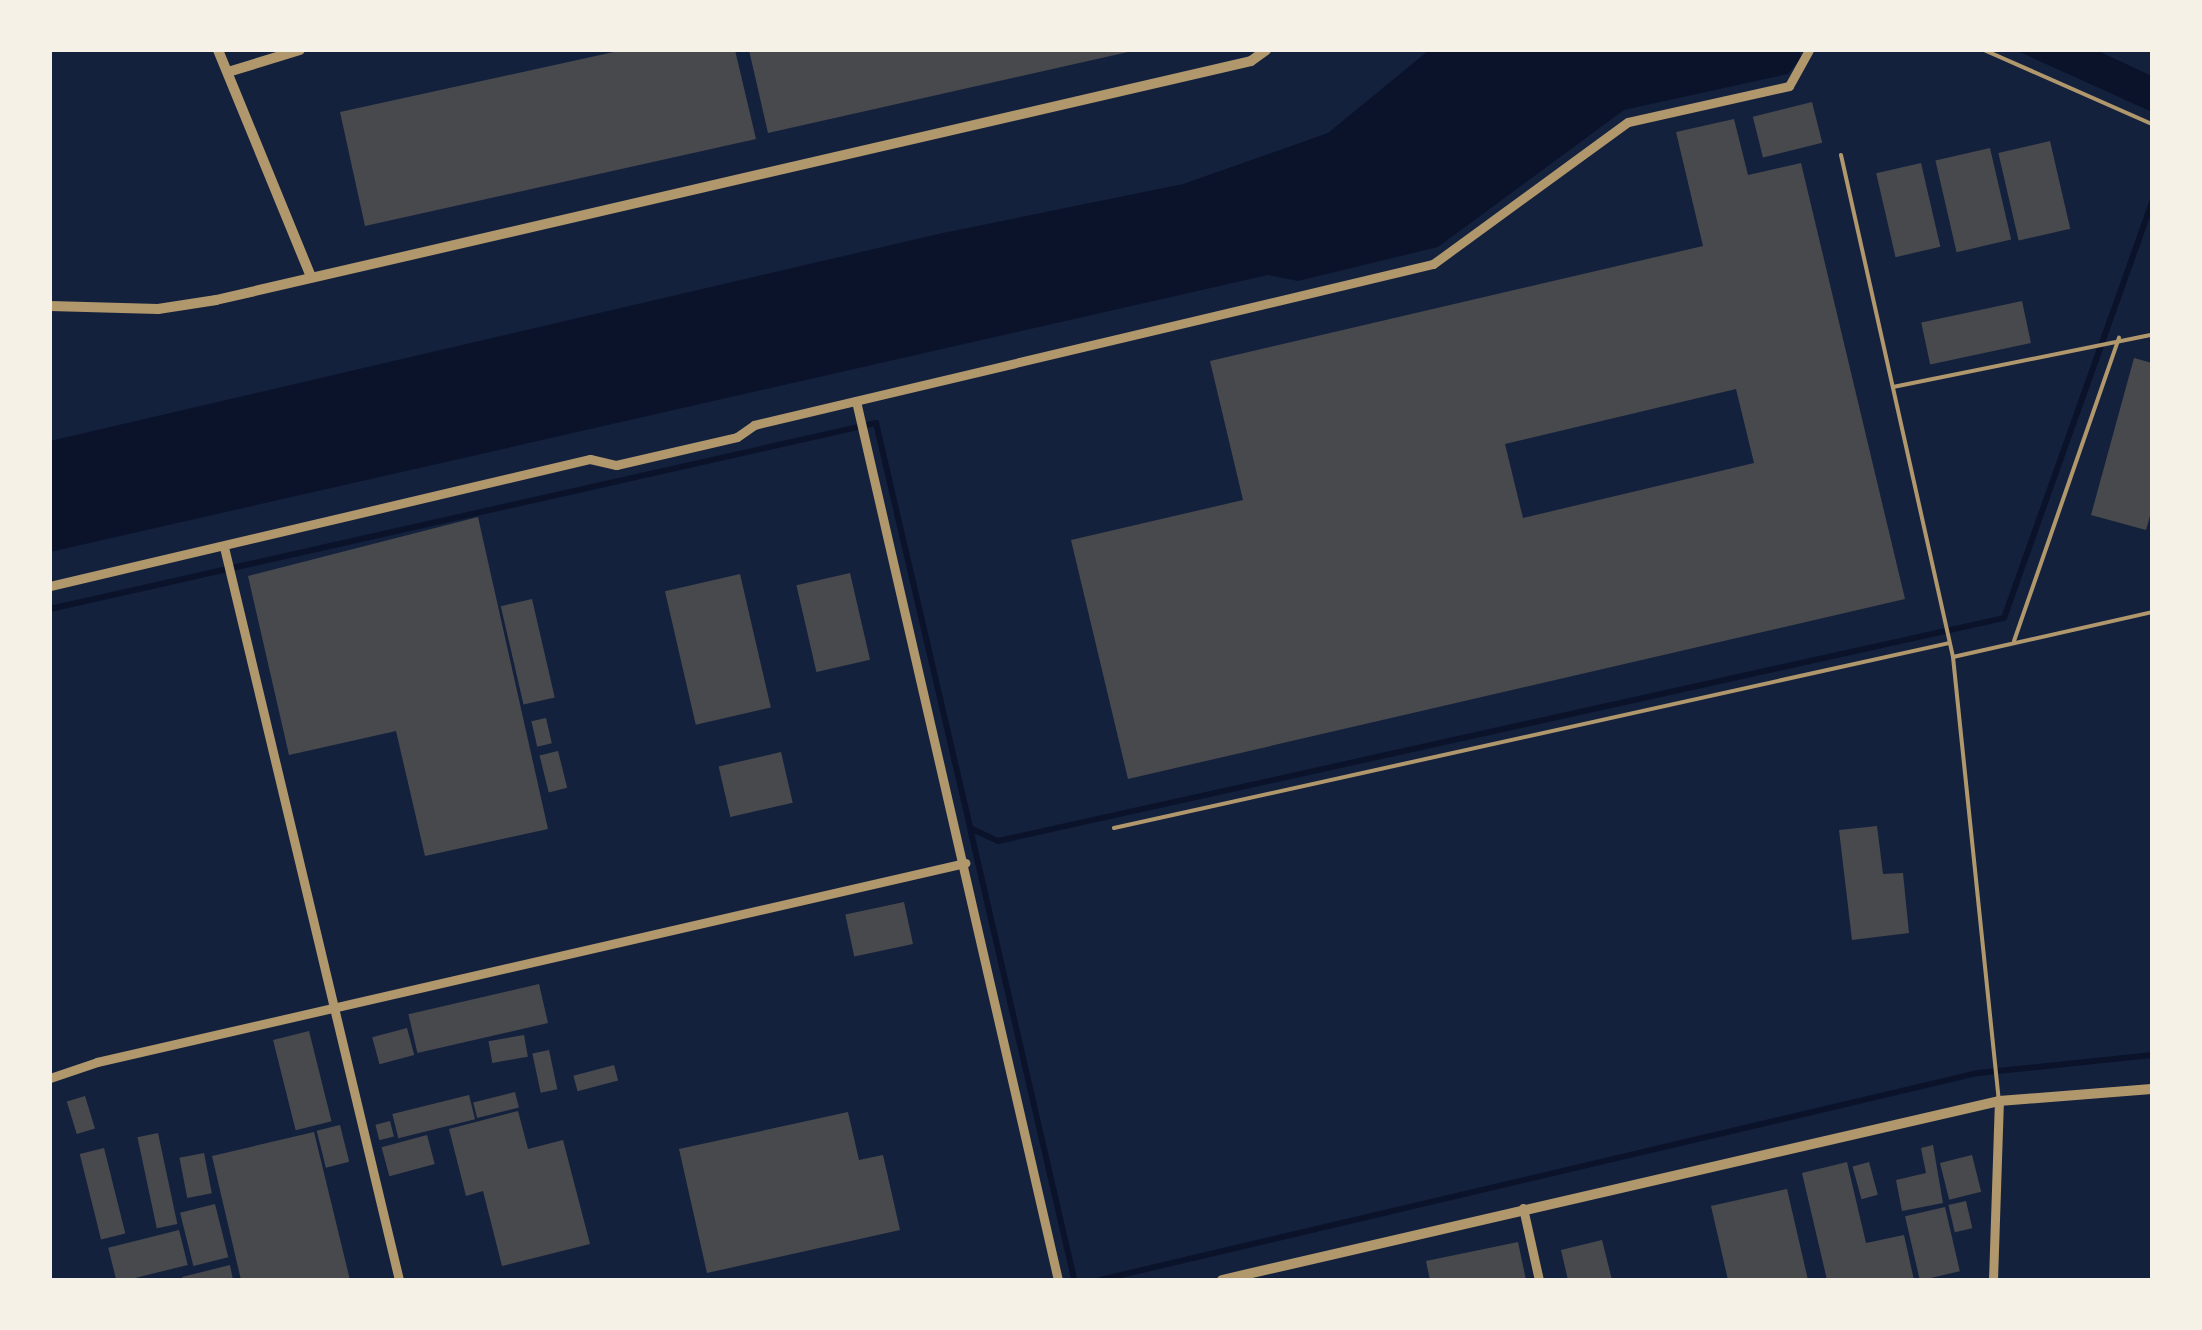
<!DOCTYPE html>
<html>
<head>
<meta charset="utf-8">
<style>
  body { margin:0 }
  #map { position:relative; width:2202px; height:1330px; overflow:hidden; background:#14213d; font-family:"Exo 2",sans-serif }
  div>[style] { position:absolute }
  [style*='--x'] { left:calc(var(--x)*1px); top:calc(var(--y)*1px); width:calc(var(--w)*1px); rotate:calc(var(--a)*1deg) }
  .water>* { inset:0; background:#0b132b }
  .stream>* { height:6px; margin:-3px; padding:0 3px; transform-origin:3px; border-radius:3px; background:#0b132b }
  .building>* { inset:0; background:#48494c; transform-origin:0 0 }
  .service>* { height:4px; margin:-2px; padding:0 2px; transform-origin:2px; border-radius:2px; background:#b1986c }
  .minor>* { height:9px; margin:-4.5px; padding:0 4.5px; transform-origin:4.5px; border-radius:4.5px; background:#b1986c }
  .tertiary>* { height:10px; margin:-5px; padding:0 5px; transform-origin:5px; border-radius:5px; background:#b1986c }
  span { translate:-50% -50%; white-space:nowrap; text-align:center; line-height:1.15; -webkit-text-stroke:8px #f6f1e7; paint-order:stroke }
  .frame { position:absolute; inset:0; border:52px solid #f6f1e7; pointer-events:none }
</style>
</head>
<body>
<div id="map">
  <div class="water">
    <i style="clip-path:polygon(1429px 50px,1799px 50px,1801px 58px,1788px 74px,1624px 110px,1438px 247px,1298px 281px,1268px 275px,50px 552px,50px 441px,938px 234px,1183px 184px,1328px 133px)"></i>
    <i style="clip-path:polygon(2015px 50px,2096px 50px,2152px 76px,2152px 112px)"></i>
  </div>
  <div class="stream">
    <i style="--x:50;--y:609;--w:847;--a:-12.69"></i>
    <i style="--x:876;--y:423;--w:416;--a:76.9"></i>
    <i style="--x:970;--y:828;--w:31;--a:25"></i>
    <i style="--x:998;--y:841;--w:1030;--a:-12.5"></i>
    <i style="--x:2004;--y:618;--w:441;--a:-70.4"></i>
    <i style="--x:970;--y:828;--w:464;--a:77"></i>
    <i style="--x:1100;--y:1280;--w:902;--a:-13.27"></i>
    <i style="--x:1978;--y:1073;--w:175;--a:-5.9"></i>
  </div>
  <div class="building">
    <i style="clip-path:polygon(623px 50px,735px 50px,756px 139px,365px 226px,340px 112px)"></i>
    <i style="clip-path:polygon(749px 50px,1127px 50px,1128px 52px,768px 133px)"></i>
    <i style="left:1812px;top:102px;width:42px;height:61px;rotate:76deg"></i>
    <i style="clip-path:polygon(evenodd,1734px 119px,1748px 175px,1801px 163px,1905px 599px,1128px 779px,1071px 540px,1243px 500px,1210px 361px,1703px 246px,1676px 132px,1734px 119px,1736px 389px,1754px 463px,1523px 518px,1505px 444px,1736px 389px)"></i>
    <i style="left:2050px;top:141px;width:90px;height:53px;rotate:77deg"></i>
    <i style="left:1990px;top:148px;width:94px;height:56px;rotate:77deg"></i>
    <i style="left:1921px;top:163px;width:86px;height:46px;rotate:77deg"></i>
    <i style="left:2022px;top:301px;width:43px;height:103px;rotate:78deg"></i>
    <i style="clip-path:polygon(2134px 358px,2152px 363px,2152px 509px,2146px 530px,2091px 515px)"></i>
    <i style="clip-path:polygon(478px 517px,548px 829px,425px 856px,396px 731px,289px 755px,248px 576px)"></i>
    <i style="left:850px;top:573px;width:89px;height:55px;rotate:77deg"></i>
    <i style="left:740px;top:574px;width:137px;height:77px;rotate:77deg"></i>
    <i style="left:532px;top:599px;width:101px;height:32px;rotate:77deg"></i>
    <i style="left:546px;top:718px;width:26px;height:15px;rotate:77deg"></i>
    <i style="left:558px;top:751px;width:38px;height:19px;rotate:76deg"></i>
    <i style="left:781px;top:752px;width:52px;height:64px;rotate:77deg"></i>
    <i style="clip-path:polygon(1877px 826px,1883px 874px,1903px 873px,1909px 933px,1852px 940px,1839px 830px)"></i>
    <i style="left:904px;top:902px;width:43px;height:60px;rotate:78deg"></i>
    <i style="left:539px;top:984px;width:40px;height:134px;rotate:77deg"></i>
    <i style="left:407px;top:1028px;width:28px;height:36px;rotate:75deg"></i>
    <i style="left:309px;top:1031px;width:93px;height:37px;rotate:76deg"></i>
    <i style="left:524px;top:1035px;width:22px;height:36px;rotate:80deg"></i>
    <i style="left:549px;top:1050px;width:40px;height:17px;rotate:78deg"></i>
    <i style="left:614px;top:1065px;width:16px;height:42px;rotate:75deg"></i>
    <i style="left:515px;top:1092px;width:16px;height:43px;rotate:76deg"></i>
    <i style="left:469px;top:1095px;width:25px;height:79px;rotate:76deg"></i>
    <i style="left:85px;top:1096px;width:34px;height:19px;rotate:73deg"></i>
    <i style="clip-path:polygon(518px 1111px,528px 1149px,563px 1140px,590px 1244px,502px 1266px,483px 1191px,466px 1196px,449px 1129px)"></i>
    <i style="clip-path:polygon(848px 1112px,859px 1160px,883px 1155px,900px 1230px,707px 1273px,679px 1149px)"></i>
    <i style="left:390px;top:1121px;width:16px;height:15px;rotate:76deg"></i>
    <i style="left:340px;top:1125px;width:38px;height:24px;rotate:76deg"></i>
    <i style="clip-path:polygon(314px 1132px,350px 1280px,241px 1280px,212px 1156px)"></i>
    <i style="left:158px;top:1133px;width:93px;height:21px;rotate:78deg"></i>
    <i style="left:427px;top:1135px;width:30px;height:47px;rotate:75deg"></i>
    <i style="clip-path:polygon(1933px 1145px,1943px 1203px,1902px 1211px,1896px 1180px,1926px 1173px,1921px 1148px)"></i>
    <i style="left:104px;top:1148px;width:88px;height:25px;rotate:76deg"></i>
    <i style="left:204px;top:1153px;width:41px;height:25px;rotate:79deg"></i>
    <i style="left:1972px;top:1155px;width:38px;height:33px;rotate:76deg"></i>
    <i style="clip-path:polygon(1847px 1162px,1866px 1243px,1904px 1235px,1914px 1280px,1827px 1280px,1802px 1173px)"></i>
    <i style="left:1869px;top:1162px;width:34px;height:17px;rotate:75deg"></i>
    <i style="clip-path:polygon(1787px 1189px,1808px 1280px,1728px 1280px,1711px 1206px)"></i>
    <i style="left:1966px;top:1201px;width:28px;height:18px;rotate:77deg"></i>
    <i style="left:215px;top:1204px;width:55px;height:36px;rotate:76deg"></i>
    <i style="left:1945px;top:1207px;width:66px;height:41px;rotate:77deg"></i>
    <i style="left:179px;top:1230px;width:36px;height:73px;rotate:76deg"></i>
    <i style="clip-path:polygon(1602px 1240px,1612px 1280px,1568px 1280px,1561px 1250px)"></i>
    <i style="clip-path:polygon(1518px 1242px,1526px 1280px,1430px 1280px,1426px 1261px)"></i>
    <i style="clip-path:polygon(230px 1265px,233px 1280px,183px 1280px,182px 1277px)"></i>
  </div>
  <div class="service">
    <i style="--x:1984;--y:50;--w:184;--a:23.8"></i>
    <i style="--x:1841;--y:155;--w:514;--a:77.42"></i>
    <i style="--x:1953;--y:657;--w:446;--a:84.1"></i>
    <i style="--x:1893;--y:387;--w:264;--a:-11.4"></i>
    <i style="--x:2014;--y:641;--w:321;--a:-70.9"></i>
    <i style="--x:1953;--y:657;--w:204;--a:-12.7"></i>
    <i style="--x:1114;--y:828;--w:855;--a:-12.49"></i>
  </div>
  <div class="minor">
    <i style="--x:856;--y:401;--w:902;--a:77.06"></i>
    <i style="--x:224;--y:547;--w:754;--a:76.57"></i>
    <i style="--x:50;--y:586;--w:555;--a:-13.23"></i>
    <i style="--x:590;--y:459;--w:27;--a:13"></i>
    <i style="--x:616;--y:465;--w:124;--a:-13"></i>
    <i style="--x:737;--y:437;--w:21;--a:-35"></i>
    <i style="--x:754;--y:425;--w:698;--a:-13.34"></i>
    <i style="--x:1433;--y:264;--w:241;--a:-36.1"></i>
    <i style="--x:1628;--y:122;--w:165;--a:-12.6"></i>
    <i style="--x:1789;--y:86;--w:41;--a:-60.9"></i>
    <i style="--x:50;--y:1078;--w:50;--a:-18.8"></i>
    <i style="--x:97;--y:1062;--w:891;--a:-12.91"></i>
    <i style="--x:1523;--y:1208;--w:74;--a:77.5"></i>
    <i style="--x:1993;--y:1280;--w:179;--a:-88.1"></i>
  </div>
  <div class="tertiary">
    <i style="--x:218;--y:50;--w:245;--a:67.7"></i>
    <i style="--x:228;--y:72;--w:75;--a:-17"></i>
    <i style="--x:50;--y:306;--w:108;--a:1.6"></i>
    <i style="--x:158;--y:309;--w:59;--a:-8.8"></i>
    <i style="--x:216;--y:300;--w:1062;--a:-13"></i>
    <i style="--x:1251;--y:61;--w:19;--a:-36"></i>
    <i style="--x:1222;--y:1280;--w:797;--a:-12.97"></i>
    <i style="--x:1999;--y:1101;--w:153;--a:-4.5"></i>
  </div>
  <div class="frame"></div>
</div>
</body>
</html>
